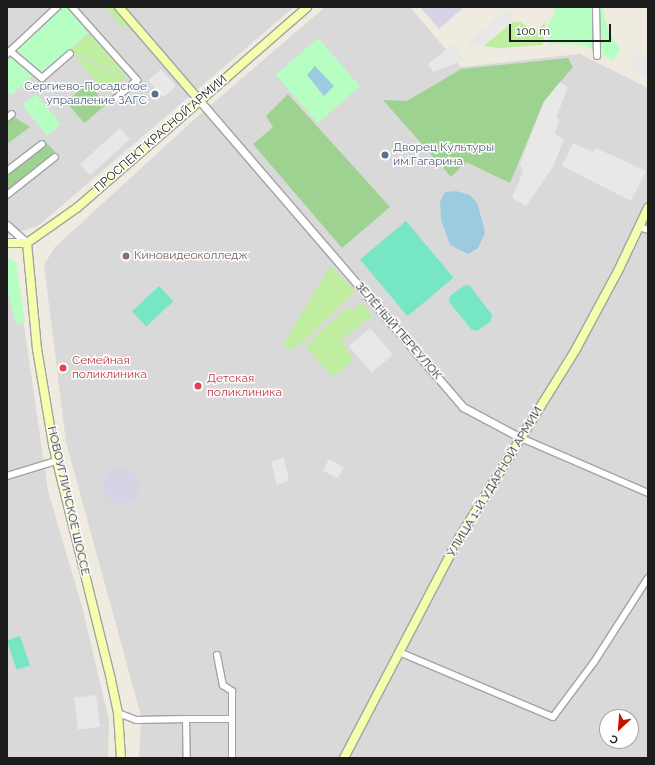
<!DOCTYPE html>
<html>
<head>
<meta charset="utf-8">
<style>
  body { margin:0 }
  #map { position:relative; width:655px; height:765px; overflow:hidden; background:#efebe0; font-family:Raleway,sans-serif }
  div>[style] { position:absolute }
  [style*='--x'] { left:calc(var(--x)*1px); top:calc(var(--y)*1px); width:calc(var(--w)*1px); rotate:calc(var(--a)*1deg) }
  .residential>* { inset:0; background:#dad9d9 }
  .grass>* { inset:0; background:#c0eea0 }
  .forest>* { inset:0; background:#9ed291; transform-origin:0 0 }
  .park>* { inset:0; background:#b7fec3; transform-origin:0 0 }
  .pitch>* { inset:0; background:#76e6c4; transform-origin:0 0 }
  .parking>* { inset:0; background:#e8e8e8; transform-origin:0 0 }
  .plaza>* { inset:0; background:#d6d4e4 }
  .round { border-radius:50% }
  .water>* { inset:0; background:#9ccbe1 }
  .roads { filter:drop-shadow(1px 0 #a3a3a3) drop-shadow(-1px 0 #a3a3a3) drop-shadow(0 1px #a3a3a3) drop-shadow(0 -1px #a3a3a3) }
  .minor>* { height:6px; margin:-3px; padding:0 3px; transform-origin:3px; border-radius:3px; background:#fff }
  .tertiary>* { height:7px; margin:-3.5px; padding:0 3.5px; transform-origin:3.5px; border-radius:3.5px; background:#fff }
  .secondary>* { height:8px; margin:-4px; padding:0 4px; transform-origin:4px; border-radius:4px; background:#f4ffae }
  .dots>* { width:11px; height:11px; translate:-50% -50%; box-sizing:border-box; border:2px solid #fff; border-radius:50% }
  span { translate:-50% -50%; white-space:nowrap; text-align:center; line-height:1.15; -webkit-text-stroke:3px #fff; paint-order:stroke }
  .service-label { font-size:12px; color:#4e5e75 }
  .right { translate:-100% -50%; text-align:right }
  .left { translate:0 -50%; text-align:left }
  .street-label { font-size:12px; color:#1c1c1c }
  .education-label { font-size:12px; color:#785e54 }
  .health-label { font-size:12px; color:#be3a42 }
  .frame { position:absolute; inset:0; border:8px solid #1c1c1c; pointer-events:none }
  .north { position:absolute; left:599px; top:709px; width:40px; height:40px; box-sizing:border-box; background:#fff; border:1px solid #a4a4a4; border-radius:50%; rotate:206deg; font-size:11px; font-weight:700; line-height:16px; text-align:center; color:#1c1c1c }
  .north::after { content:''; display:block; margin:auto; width:14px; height:18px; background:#c81100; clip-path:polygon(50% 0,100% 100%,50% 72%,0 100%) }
  .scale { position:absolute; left:509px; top:24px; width:102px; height:18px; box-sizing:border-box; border:2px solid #1c1c1c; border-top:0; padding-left:5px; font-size:12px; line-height:14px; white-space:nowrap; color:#1c1c1c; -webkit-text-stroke:3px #fff; paint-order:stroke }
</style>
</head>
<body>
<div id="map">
  <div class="residential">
    <i style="clip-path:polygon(7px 7px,294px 7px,38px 226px,7px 236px)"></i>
    <i style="clip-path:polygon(evenodd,325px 7px,410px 7px,461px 67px,580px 54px,648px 88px,648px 758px,139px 758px,141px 716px,66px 442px,44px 265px,55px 247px,197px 117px,325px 7px,607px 717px,631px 717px,631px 741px,607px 741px,607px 717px)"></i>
    <i style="clip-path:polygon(7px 262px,15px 264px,48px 491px,83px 610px,109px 721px,108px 758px,7px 758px)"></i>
  </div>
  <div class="grass">
    <i style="clip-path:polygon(105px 7px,115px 7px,129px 23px,123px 28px)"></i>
    <i style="clip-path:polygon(513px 22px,521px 22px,533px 33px,546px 22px,543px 45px,501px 48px,483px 46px)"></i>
    <i style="clip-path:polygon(89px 34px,128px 76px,68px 52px)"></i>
    <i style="clip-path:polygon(75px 57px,127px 77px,107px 94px)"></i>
    <i style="clip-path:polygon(330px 266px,355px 291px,303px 342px,291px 350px,283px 345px)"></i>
    <i style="clip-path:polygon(362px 302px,372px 316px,341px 340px,353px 360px,333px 377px,305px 346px,348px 307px,352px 311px)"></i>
  </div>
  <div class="forest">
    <i style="clip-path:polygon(568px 58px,573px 67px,544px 101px,510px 183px,466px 162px,451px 177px,383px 100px,407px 101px,461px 69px)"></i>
    <i style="left:88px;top:83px;width:28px;height:29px;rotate:49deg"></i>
    <i style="clip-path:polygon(288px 94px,390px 207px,342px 248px,253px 144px,273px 127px,266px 116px)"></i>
    <i style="clip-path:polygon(14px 117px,30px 127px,7px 144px,7px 122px)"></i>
    <i style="clip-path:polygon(46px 142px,56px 153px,7px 192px,7px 175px)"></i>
  </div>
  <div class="park">
    <i style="clip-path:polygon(62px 7px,66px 7px,88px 33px,41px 75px,12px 51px)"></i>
    <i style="clip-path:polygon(552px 7px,603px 7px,608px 31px,620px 49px,614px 61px,583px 45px,548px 44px,547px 26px,556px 12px)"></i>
    <i style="left:318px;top:38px;width:64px;height:56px;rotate:49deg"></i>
    <i style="clip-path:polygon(12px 57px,34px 75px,11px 95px,7px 91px,7px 61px)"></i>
    <i style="left:36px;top:94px;width:39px;height:18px;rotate:50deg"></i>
    <i style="clip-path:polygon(7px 258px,16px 262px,25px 322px,16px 324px,7px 289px)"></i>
  </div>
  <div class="pitch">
    <i style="left:406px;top:221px;width:74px;height:60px;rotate:50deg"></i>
    <i style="clip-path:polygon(465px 285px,470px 286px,492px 315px,491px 321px,477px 331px,472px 330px,449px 302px,450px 296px)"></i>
    <i style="left:159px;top:286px;width:21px;height:37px;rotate:47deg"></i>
    <i style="left:20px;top:636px;width:31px;height:14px;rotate:71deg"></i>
  </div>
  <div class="parking">
    <i style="clip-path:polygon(507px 8px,515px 18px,485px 43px,471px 47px,468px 42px)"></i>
    <i style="clip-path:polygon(453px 44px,464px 60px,433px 72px,428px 64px)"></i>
    <i style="clip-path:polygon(637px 52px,648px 57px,648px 76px,630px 68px)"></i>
    <i style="left:161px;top:69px;width:23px;height:17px;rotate:49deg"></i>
    <i style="clip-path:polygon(560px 82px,568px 87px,556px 118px,559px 119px,555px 134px,564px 139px,553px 167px,526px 206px,512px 198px,523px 172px,520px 163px,544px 102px)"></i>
    <i style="left:120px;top:128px;width:15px;height:54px;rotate:48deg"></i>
    <i style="clip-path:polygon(573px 143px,592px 152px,596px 148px,646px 171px,631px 201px,562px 166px)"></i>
    <i style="left:370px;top:328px;width:35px;height:28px;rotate:49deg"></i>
    <i style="clip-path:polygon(284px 457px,289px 481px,277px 485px,271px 462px)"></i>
    <i style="left:329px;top:459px;width:17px;height:13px;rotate:28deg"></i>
    <i style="left:96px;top:695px;width:32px;height:22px;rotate:83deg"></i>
  </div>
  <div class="plaza">
    <i style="clip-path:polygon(420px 7px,464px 7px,439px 29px)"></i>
    <i class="round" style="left:103px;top:468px;width:36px;height:36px"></i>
  </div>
  <div class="water">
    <i style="clip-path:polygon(315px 66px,334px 86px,324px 96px,307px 75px)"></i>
    <i style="clip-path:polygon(456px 191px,470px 195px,477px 203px,482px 220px,485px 233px,478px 248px,468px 254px,450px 245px,441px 220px,440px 202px,445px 192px)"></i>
  </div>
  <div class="roads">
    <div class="minor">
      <i style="--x:72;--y:7;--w:98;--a:48.3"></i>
      <i style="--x:137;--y:80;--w:29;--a:139"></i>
      <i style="--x:596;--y:7;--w:49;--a:88.8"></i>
      <i style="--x:10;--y:51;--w:42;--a:40.2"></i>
      <i style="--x:42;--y:78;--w:37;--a:-41"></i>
      <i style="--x:7;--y:54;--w:69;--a:-43.2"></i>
      <i style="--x:7;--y:118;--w:6;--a:-39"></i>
      <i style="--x:7;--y:171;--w:44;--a:-37.6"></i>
      <i style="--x:7;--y:195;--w:61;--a:-38.4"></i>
      <i style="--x:640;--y:227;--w:9;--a:21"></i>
      <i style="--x:521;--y:438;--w:138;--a:23.4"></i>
      <i style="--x:7;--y:476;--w:51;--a:-17"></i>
      <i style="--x:399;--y:652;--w:167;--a:22.9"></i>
      <i style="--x:553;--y:717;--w:69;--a:-53.3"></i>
      <i style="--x:594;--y:662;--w:100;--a:-57.3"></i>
      <i style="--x:217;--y:655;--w:31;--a:79"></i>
      <i style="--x:223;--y:685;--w:11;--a:34"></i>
      <i style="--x:232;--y:691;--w:67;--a:90"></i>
      <i style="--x:118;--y:713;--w:19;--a:21"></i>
      <i style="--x:136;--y:720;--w:50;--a:-1.1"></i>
      <i style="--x:186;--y:719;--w:39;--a:89"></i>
      <i style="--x:186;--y:719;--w:46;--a:0"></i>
    </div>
    <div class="tertiary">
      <i style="--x:199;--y:100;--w:405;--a:49.3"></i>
      <i style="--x:463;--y:407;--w:66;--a:28.1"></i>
      <i style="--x:7;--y:225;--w:27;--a:42"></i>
    </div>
    <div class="secondary">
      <i style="--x:119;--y:7;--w:123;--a:49.3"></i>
      <i style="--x:7;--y:243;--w:20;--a:0"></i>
      <i style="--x:27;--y:243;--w:62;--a:-35.2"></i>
      <i style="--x:78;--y:207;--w:304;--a:-41.1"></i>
      <i style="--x:27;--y:243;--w:106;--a:84.6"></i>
      <i style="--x:37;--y:349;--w:97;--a:80.5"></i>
      <i style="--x:53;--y:445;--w:242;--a:76.1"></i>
      <i style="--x:111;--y:680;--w:34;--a:78"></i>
      <i style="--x:118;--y:713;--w:45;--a:86.2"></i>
      <i style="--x:344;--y:758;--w:248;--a:-62.4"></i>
      <i style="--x:459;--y:538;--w:222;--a:-58.2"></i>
      <i style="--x:576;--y:349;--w:91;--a:-61.7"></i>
      <i style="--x:619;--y:269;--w:68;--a:-64.6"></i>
    </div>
  </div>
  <div class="dots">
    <i style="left:155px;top:94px;background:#5c6f8a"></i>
    <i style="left:385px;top:155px;background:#5c6f8a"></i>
    <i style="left:126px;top:256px;background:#8d6e63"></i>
    <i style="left:63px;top:368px;background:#e0444e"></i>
    <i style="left:198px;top:386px;background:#e0444e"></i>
  </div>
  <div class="service-label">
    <span class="right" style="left:147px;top:94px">Сергиево-Посадское<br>управление ЗАГС</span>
    <span class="left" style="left:393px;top:155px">Дворец Культуры<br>им.Гагарина</span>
  </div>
  <div class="street-label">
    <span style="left:161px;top:134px;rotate:-41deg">ПРОСПЕКТ КРАСНОЙ АРМИИ</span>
    <span style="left:398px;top:331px;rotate:49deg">ЗЕЛЁНЫЙ ПЕРЕУЛОК</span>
    <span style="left:495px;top:482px;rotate:-59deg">УЛИЦА 1-Й УДАРНОЙ АРМИИ</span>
    <span style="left:68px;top:501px;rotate:77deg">НОВОУГЛИЧСКОЕ ШОССЕ</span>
  </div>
  <div class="education-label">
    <span class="left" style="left:134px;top:256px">Киновидеоколледж</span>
  </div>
  <div class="health-label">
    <span class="left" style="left:72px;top:368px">Семейная<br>поликлиника</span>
    <span class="left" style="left:207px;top:386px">Детская<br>поликлиника</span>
  </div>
  <div class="frame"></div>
  <div class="north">С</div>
  <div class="scale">100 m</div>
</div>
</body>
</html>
